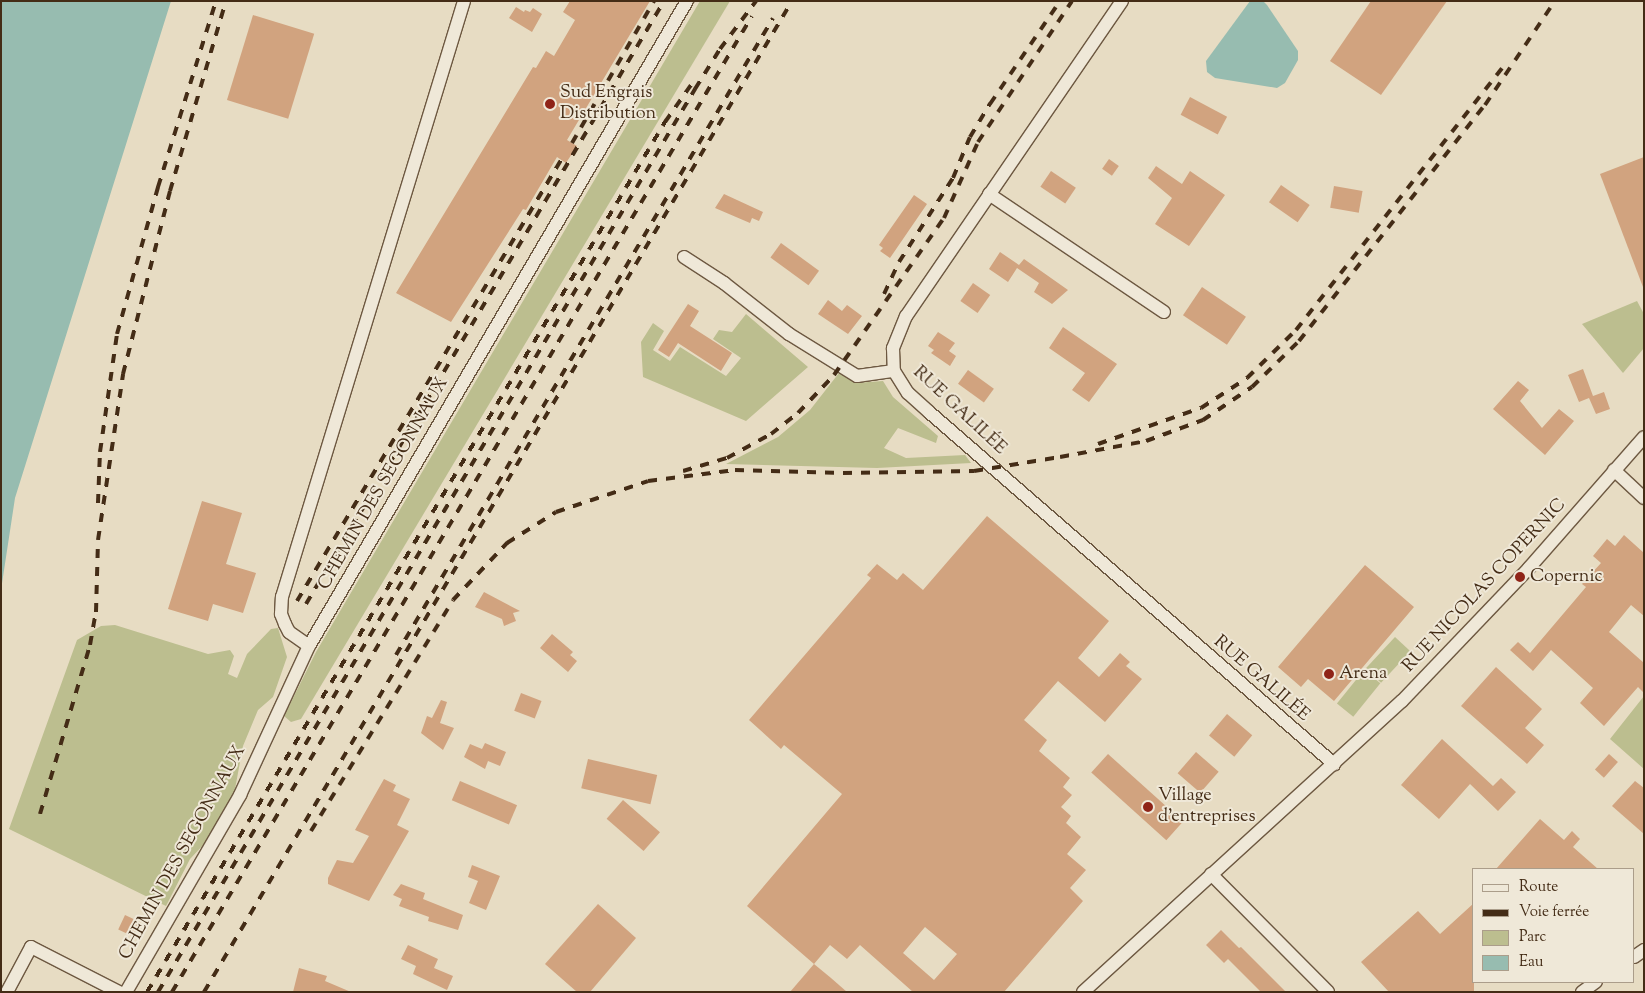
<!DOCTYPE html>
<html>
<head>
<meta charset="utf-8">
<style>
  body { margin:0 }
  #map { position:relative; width:1645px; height:993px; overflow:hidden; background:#e7dcc3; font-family:"Sorts Mill Goudy",serif }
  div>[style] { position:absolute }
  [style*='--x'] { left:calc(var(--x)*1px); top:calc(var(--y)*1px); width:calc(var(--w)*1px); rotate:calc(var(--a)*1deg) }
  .green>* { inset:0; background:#bcbe8f; transform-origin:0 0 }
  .water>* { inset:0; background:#97bcb0 }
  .building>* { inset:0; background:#d1a37f; transform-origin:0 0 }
  .roads { filter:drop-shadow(1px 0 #6d5841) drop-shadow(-1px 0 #6d5841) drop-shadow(0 1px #6d5841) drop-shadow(0 -1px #6d5841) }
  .minor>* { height:12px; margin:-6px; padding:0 6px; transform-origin:6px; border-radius:6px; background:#efe8d8 }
  .rail>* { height:4px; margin-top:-2px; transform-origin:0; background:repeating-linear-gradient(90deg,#442c16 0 9px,transparent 0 18px) }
  .dots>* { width:14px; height:14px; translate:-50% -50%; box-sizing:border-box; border:2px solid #efe8d8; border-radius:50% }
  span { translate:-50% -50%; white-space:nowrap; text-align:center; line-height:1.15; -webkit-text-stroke:4px #efe8d8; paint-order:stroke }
  .poi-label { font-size:18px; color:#442c16 }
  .left { translate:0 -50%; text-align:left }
  .street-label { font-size:18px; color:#442c16 }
  .frame { position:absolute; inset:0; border:2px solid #442c16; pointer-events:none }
  .legend { position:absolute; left:1472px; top:868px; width:162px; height:115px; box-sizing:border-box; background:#efe8d8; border:1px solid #ab9d8a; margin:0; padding:6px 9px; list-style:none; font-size:15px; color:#442c16 }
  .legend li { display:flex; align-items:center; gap:10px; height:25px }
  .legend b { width:25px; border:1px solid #ab9d8a }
</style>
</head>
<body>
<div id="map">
  <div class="green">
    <i style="clip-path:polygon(700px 1px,730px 1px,301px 719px,291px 722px,284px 716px,316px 652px)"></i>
    <i style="clip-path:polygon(1637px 301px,1644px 314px,1644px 348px,1623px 373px,1582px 324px)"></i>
    <i style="clip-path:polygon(746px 314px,808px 367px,746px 421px,643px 377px,641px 342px,653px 323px,664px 331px,653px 350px,670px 361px,680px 347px,726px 376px,741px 358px,713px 339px,719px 330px,732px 332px)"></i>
    <i style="clip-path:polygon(839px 373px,855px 383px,883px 381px,893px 397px,938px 436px,936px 443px,898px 428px,884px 448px,906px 458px,965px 455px,971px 463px,877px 468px,726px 464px,778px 437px,810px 410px)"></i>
    <i style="clip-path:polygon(115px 625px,208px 654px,230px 650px,234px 656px,228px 674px,237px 678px,247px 654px,271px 629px,278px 628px,287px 657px,273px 697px,258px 710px,243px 746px,233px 800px,206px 842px,190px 859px,166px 906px,9px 829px,77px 640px,101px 626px)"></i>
    <i style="left:1395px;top:637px;width:21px;height:43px;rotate:43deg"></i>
    <i style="left:1364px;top:670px;width:21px;height:43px;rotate:39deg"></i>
    <i style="clip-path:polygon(1644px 696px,1643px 721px,1644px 769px,1610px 739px)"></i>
  </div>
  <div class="water">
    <i style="clip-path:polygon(1px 1px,171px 1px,15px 498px,1px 590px)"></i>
    <i style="clip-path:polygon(1250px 1px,1263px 1px,1267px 5px,1298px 51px,1298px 60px,1285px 83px,1277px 88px,1215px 78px,1207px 72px,1206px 61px)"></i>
  </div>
  <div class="building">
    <i style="clip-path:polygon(570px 1px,650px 1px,567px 140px,577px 146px,566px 163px,557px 157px,526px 210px,523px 209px,451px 322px,396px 293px,533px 67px,536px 68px,546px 51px,554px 56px,575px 20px,563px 12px)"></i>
    <i style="clip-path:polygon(1371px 1px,1447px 1px,1381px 95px,1330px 61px)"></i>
    <i style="clip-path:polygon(516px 7px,524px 12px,525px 10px,530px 12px,533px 8px,542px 14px,532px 32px,509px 18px)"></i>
    <i style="left:253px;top:15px;width:64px;height:89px;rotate:17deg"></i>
    <i style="left:1190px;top:97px;width:42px;height:20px;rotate:28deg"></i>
    <i style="clip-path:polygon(1644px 157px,1644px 287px,1643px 287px,1600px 174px)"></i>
    <i style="left:1109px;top:159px;width:12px;height:12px;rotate:35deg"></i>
    <i style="clip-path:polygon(1156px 166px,1182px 184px,1190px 171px,1225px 195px,1189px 246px,1155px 224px,1172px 198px,1148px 178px)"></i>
    <i style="left:1051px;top:171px;width:30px;height:19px;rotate:34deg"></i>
    <i style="left:1281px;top:185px;width:35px;height:21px;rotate:35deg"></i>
    <i style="left:1334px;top:186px;width:29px;height:22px;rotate:10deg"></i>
    <i style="clip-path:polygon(724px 194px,763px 212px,759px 221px,752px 218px,750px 223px,715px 208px)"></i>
    <i style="clip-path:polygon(914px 195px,927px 204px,890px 258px,880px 251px,883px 248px,879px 245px)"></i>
    <i style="left:781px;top:243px;width:47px;height:18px;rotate:36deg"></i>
    <i style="clip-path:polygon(1000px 252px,1019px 265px,1024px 259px,1068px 290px,1052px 304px,1034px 292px,1039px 283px,1017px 268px,1008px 282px,989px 269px)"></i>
    <i style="left:973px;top:283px;width:21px;height:22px;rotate:35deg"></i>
    <i style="left:1202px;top:287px;width:53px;height:34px;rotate:34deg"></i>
    <i style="clip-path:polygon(828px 300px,842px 311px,847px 305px,862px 316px,848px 334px,818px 314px)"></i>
    <i style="clip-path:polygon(688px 304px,699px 311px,690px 326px,732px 353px,721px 371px,678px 343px,669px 357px,658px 350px)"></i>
    <i style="clip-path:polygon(1063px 327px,1117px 364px,1089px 402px,1072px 390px,1085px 373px,1049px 348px)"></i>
    <i style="clip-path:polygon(938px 332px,955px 343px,949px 351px,956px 356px,950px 366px,931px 353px,934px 350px,928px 346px)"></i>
    <i style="clip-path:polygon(1583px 369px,1593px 396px,1604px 392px,1610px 409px,1596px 414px,1589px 398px,1579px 402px,1568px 375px)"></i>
    <i style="left:968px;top:370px;width:32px;height:17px;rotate:36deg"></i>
    <i style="clip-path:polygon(1518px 381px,1529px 390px,1520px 401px,1542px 428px,1559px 409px,1574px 421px,1545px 455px,1493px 409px)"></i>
    <i style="clip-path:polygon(202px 501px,242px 513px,226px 564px,256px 573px,243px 613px,213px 604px,208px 621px,168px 609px)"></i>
    <i style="clip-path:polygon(evenodd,987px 516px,1109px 621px,1078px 658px,1099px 677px,1120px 653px,1130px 662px,1126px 666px,1142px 679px,1105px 722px,1058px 681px,1024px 720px,1047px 740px,1039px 751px,1070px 778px,1063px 787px,1072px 795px,1061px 807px,1071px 816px,1066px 823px,1081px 837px,1067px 854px,1086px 870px,1070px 888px,1083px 901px,1004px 992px,913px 992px,860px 945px,847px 959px,830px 945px,814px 964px,747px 906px,842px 794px,784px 745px,781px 749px,749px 720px,871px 578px,867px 575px,877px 564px,897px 580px,903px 573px,923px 590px,987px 516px,925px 927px,957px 954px,934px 980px,903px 953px,925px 927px)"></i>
    <i style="clip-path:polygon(1624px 535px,1644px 553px,1644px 616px,1631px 605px,1609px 632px,1644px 663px,1644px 693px,1638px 687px,1604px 726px,1580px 703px,1593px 688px,1551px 650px,1533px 671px,1510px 650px,1518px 642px,1530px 653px,1586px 587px,1582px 584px,1601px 563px,1593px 556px,1607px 539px,1615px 546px)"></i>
    <i style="clip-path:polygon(1365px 565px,1414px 607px,1334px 701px,1308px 679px,1301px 687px,1278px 667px)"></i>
    <i style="clip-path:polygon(484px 592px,520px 611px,513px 613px,516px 621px,504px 626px,502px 619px,475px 607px)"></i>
    <i style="clip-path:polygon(552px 634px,573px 652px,570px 655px,577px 661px,568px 672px,540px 648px)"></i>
    <i style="clip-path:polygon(1496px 667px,1542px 709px,1525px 728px,1544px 745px,1527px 764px,1461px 706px)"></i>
    <i style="left:521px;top:693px;width:22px;height:19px;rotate:21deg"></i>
    <i style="clip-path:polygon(441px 700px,447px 702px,440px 723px,454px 728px,443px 750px,421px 733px,427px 716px,432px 718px)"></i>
    <i style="left:1227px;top:714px;width:33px;height:28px;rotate:40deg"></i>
    <i style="clip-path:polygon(1442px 739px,1493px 786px,1501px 778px,1516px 792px,1498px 811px,1470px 784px,1439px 819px,1401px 785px)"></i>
    <i style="clip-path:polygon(485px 743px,506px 752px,500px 766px,488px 761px,485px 769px,464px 757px,470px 744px,482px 749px)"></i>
    <i style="left:1196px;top:752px;width:30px;height:28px;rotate:41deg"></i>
    <i style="left:1108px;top:754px;width:101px;height:25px;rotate:42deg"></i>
    <i style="left:1609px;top:754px;width:12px;height:21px;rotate:42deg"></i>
    <i style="left:588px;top:759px;width:71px;height:30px;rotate:13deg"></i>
    <i style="clip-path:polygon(384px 779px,396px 785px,393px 791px,410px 799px,397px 825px,409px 831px,369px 901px,328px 884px,328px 878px,337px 860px,353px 863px,369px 836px,355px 830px)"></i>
    <i style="left:460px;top:781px;width:62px;height:21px;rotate:23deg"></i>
    <i style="clip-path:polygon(1635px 781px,1644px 788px,1644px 834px,1612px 806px)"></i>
    <i style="left:623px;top:800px;width:49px;height:25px;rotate:41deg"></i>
    <i style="clip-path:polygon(1540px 819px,1564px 840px,1572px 831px,1580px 839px,1573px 847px,1598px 869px,1496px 869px)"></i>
    <i style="clip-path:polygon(472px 865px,500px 876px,486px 910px,469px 903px,478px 881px,468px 877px)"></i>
    <i style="clip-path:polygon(401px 884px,425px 893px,423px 899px,463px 915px,458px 930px,428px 921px,429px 917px,399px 906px,402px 899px,393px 895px)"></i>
    <i style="clip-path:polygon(1474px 903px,1474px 992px,1389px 992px,1361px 962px,1418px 911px,1440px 934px)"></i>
    <i style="clip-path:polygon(598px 904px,636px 938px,590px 992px,577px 992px,545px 964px)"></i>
    <i style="left:125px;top:915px;width:17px;height:16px;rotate:25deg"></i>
    <i style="clip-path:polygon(1221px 930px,1239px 948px,1241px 947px,1286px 992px,1261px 992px,1228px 959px,1224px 963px,1206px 945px)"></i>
    <i style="clip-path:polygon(408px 945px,438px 959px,434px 968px,453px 976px,447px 990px,413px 974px,416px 966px,401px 959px)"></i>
    <i style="clip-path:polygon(814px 964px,831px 978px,847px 992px,790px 992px)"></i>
    <i style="clip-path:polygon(299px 968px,327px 976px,325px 981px,351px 992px,293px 992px)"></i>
  </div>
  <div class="roads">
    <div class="minor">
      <i style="--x:1122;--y:1;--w:382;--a:124.4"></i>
      <i style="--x:906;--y:316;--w:35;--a:112"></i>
      <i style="--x:893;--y:348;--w:23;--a:88"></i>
      <i style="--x:894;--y:371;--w:26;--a:58"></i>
      <i style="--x:908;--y:393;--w:28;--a:42"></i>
      <i style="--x:929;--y:412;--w:537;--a:41"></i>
      <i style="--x:989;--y:194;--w:211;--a:34"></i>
      <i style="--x:684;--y:257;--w:48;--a:33"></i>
      <i style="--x:724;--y:283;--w:83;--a:38.1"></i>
      <i style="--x:789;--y:334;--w:80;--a:31.7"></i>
      <i style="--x:857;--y:376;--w:37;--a:-8"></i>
      <i style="--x:1614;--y:470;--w:41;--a:43"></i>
      <i style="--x:309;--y:646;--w:24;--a:-145"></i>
      <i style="--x:289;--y:632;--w:9;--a:-117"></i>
      <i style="--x:285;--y:624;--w:11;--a:-112"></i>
      <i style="--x:281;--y:614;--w:17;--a:-87"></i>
      <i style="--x:282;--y:597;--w:623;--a:-73.02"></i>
      <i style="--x:1211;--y:874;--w:166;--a:45.2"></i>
      <i style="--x:1634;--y:957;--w:12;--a:-35"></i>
      <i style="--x:7;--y:992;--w:51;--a:-61.9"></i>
      <i style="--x:31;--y:947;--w:99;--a:27.1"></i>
      <i style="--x:126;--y:992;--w:228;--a:-59.9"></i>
      <i style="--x:240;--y:795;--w:164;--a:-65.2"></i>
      <i style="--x:309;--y:646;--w:748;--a:-59.63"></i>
      <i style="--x:1083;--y:992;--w:432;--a:-42.4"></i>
      <i style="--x:1402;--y:701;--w:184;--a:-46.3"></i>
      <i style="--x:1529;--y:568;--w:174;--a:-48.7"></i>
      <i style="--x:1582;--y:992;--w:17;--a:-36"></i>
    </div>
  </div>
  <div class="rail">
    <i style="--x:572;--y:143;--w:164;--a:-60"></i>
    <i style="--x:884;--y:294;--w:35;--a:-65"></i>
    <i style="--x:899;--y:262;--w:100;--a:-57.3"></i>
    <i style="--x:953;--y:178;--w:44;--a:-67.5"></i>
    <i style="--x:970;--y:137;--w:39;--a:-59"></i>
    <i style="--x:990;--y:104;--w:125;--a:-55.8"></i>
    <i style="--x:1098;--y:444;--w:109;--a:-19.3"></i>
    <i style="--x:1201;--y:408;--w:55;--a:-33.1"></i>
    <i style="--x:1247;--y:378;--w:69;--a:-44.4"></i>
    <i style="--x:1296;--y:330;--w:335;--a:-51.8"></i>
    <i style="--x:683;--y:471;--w:46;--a:-16.5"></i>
    <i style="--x:727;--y:458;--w:50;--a:-28.6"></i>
    <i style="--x:771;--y:434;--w:34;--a:-38"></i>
    <i style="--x:798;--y:413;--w:52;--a:-46.5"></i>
    <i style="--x:834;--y:375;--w:192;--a:-55"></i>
    <i style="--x:944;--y:218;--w:83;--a:-65.9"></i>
    <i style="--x:978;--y:142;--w:169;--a:-56.3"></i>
    <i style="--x:98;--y:503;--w:51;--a:-87.8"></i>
    <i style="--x:100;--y:452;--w:119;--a:-81.8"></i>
    <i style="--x:117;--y:334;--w:153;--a:-74.4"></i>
    <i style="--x:158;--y:187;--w:195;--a:-72.7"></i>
    <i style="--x:297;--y:601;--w:514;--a:-59.09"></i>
    <i style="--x:306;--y:604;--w:701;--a:-59.3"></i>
    <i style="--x:396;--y:655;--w:740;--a:-59.38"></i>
    <i style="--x:40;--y:814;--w:176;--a:-73.5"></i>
    <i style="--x:90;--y:645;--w:34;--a:-80"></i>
    <i style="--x:96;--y:612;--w:72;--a:-88.4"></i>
    <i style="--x:98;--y:540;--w:168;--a:-81.4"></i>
    <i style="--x:123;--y:374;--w:189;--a:-75.6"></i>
    <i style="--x:170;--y:191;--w:198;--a:-73.6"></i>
    <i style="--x:311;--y:831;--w:271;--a:-58.4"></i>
    <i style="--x:453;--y:600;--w:79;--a:-46.5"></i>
    <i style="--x:507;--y:543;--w:58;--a:-32.3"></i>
    <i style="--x:556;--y:512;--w:97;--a:-18.6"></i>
    <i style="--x:648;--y:481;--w:88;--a:-7.2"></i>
    <i style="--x:735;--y:470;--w:108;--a:1.6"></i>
    <i style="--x:843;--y:473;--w:131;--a:-0.9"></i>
    <i style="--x:974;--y:471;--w:87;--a:-9.2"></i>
    <i style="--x:1060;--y:457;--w:87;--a:-10.5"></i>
    <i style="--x:1146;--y:441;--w:61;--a:-20.2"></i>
    <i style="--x:1203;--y:420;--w:59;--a:-34"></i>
    <i style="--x:1252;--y:387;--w:66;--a:-44.4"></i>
    <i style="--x:1299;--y:341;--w:300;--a:-51.8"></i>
    <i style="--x:1485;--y:105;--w:125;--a:-56.1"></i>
    <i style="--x:147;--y:992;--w:1013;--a:-59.23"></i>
    <i style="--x:665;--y:122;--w:45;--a:-54.9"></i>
    <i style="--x:158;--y:992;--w:1051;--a:-59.26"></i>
    <i style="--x:695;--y:89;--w:47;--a:-58"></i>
    <i style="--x:720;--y:49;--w:60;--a:-53.1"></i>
    <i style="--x:172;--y:992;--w:1135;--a:-59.28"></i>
    <i style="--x:204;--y:992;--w:1152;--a:-59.32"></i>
  </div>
  <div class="dots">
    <i style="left:550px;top:104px;background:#8f2418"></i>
    <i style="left:1520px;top:577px;background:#8f2418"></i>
    <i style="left:1329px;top:674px;background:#8f2418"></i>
    <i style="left:1148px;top:807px;background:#8f2418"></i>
  </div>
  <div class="poi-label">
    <span class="left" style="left:560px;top:104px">Sud Engrais<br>Distribution</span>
    <span class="left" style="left:1530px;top:577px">Copernic</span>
    <span class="left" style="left:1339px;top:674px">Arena</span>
    <span class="left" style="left:1158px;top:807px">Village<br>d'entreprises</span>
  </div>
  <div class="street-label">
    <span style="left:959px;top:411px;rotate:43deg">RUE GALILÉE</span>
    <span style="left:384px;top:484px;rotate:-60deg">CHEMIN DES SEGONNAUX</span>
    <span style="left:1485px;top:586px;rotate:-47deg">RUE NICOLAS COPERNIC</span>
    <span style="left:1261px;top:679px;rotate:41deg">RUE GALILÉE</span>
    <span style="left:183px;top:853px;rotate:-61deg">CHEMIN DES SEGONNAUX</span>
  </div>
  <div class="frame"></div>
  <ul class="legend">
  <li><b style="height:6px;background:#efe8d8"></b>Route</li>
  <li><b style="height:6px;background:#442c16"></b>Voie ferrée</li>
  <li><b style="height:14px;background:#bcbe8f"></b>Parc</li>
  <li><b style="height:14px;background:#97bcb0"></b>Eau</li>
  </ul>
</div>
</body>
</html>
